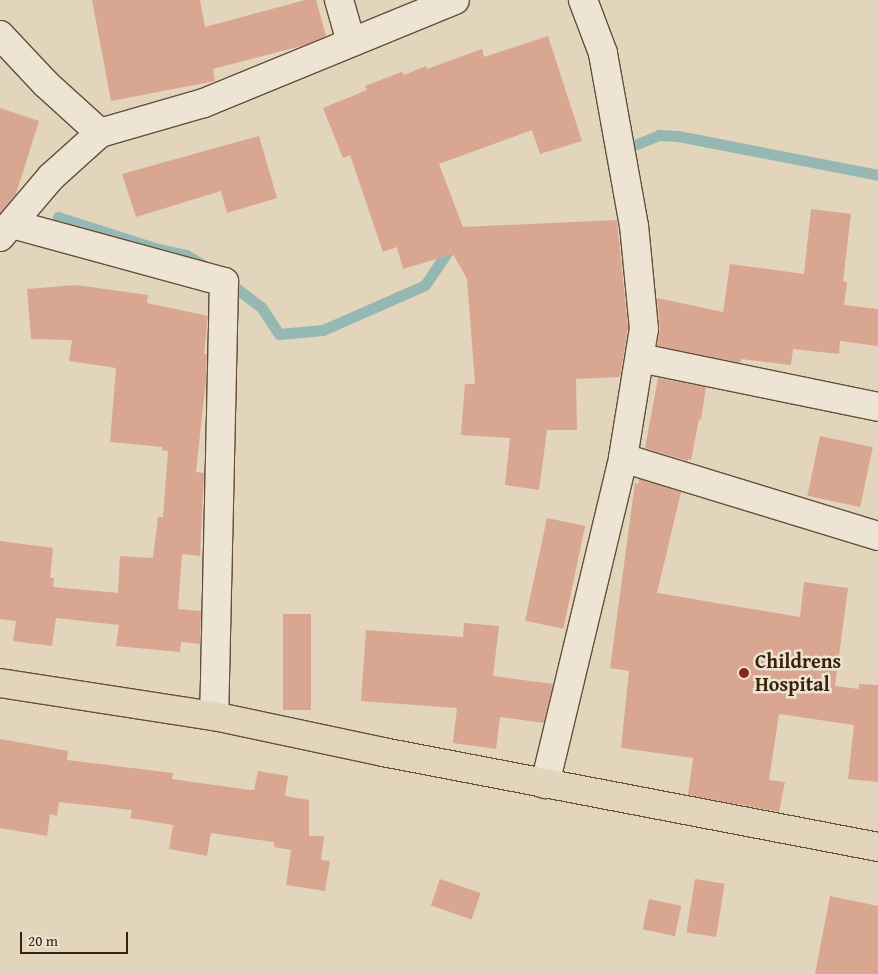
<!DOCTYPE html>
<html>
<head>
<meta charset="utf-8">
<style>
  body { margin:0 }
  #map { position:relative; width:878px; height:974px; overflow:hidden; background:#e3d5bc; font-family:"Gentium Book Plus",serif }
  div>[style] { position:absolute }
  [style*='--x'] { left:calc(var(--x)*1px); top:calc(var(--y)*1px); width:calc(var(--w)*1px); rotate:calc(var(--a)*1deg) }
  .stream>* { height:11px; margin:-5.5px; padding:0 5.5px; transform-origin:5.5px; border-radius:5.5px; background:#95b8b3 }
  .building>* { inset:0; background:#d8a691; transform-origin:0 0 }
  .roads { filter:drop-shadow(1px 0 #644f38) drop-shadow(-1px 0 #644f38) drop-shadow(0 1px #644f38) drop-shadow(0 -1px #644f38) }
  .street>* { height:28px; margin:-14px; padding:0 14px; transform-origin:14px; border-radius:14px; background:#ede4d3 }
  .secondary>* { height:28px; margin:-14px; padding:0 14px; transform-origin:14px; border-radius:14px; background:#ede4d3 }
  .highway>* { height:28px; margin:-14px; padding:0 14px; transform-origin:14px; border-radius:14px; background:#e3d5bc }
  .dots>* { width:14px; height:14px; translate:-50% -50%; box-sizing:border-box; border:2px solid #ede4d3; border-radius:50% }
  span { translate:-50% -50%; white-space:nowrap; text-align:center; line-height:1.15; -webkit-text-stroke:5px #ede4d3; paint-order:stroke }
  .poi-label { font-size:20px; color:#39220c; font-weight:700 }
  .left { translate:0 -50%; text-align:left }
  .scale { position:absolute; left:20px; top:932px; width:108px; height:22px; box-sizing:border-box; border:2px solid #39220c; border-top:0; padding-left:6px; font-size:15px; line-height:18px; white-space:nowrap; color:#39220c; -webkit-text-stroke:4px #ede4d3; paint-order:stroke }
</style>
</head>
<body>
<div id="map">
  <div class="stream">
    <i style="--x:637;--y:144;--w:24;--a:-22"></i>
    <i style="--x:659;--y:135;--w:19;--a:3"></i>
    <i style="--x:678;--y:136;--w:204;--a:11"></i>
    <i style="--x:58;--y:217;--w:105;--a:17.7"></i>
    <i style="--x:158;--y:249;--w:29;--a:12"></i>
    <i style="--x:186;--y:255;--w:22;--a:30"></i>
    <i style="--x:227;--y:281;--w:44;--a:37.6"></i>
    <i style="--x:262;--y:308;--w:31;--a:57"></i>
    <i style="--x:279;--y:334;--w:44;--a:-5.2"></i>
    <i style="--x:323;--y:330;--w:111;--a:-23.8"></i>
    <i style="--x:425;--y:285;--w:48;--a:-56"></i>
  </div>
  <div class="building">
    <i style="clip-path:polygon(92px 0,200px 0,205px 27px,305px 0,316px 0,326px 36px,305px 45px,213px 69px,215px 81px,111px 101px)"></i>
    <i style="clip-path:polygon(548px 36px,582px 141px,540px 154px,532px 130px,439px 164px,463px 227px,617px 220px,628px 328px,620px 377px,576px 379px,577px 430px,547px 430px,539px 490px,505px 485px,510px 438px,461px 435px,465px 384px,475px 384px,467px 279px,453px 254px,403px 269px,397px 247px,383px 252px,350px 155px,343px 158px,323px 108px,367px 90px,365px 86px,402px 72px,404px 75px,426px 66px,427px 69px,482px 49px,484px 57px)"></i>
    <i style="clip-path:polygon(0 108px,39px 121px,16px 194px,0 213px)"></i>
    <i style="clip-path:polygon(259px 136px,277px 198px,227px 213px,221px 191px,136px 217px,122px 174px)"></i>
    <i style="clip-path:polygon(811px 209px,851px 214px,843px 281px,847px 282px,844px 305px,878px 309px,878px 346px,840px 341px,839px 354px,793px 349px,791px 365px,741px 359px,741px 363px,657px 346px,660px 328px,657px 298px,723px 312px,730px 264px,804px 274px)"></i>
    <i style="clip-path:polygon(76px 285px,148px 295px,147px 303px,208px 316px,204px 354px,207px 354px,206px 379px,196px 472px,204px 473px,200px 556px,182px 554px,178px 609px,201px 611px,200px 644px,181px 642px,180px 652px,116px 646px,119px 625px,56px 618px,52px 646px,13px 641px,16px 621px,0 619px,0 541px,53px 548px,50px 578px,54px 578px,53px 587px,118px 593px,120px 556px,153px 558px,158px 517px,163px 517px,168px 451px,162px 450px,162px 447px,110px 442px,116px 368px,69px 361px,72px 340px,31px 339px,27px 289px)"></i>
    <i style="clip-path:polygon(658px 378px,706px 387px,701px 420px,699px 419px,691px 460px,688px 459px,688px 461px,645px 448px)"></i>
    <i style="left:820px;top:436px;width:54px;height:61px;rotate:12deg"></i>
    <i style="clip-path:polygon(639px 479px,681px 492px,657px 593px,800px 617px,804px 582px,848px 588px,835px 686px,859px 689px,859px 684px,878px 685px,878px 782px,848px 779px,854px 725px,779px 714px,769px 780px,785px 782px,779px 812px,688px 795px,693px 758px,621px 748px,629px 671px,610px 668px,635px 483px,639px 484px)"></i>
    <i style="left:547px;top:518px;width:39px;height:105px;rotate:12deg"></i>
    <i style="left:283px;top:614px;width:28px;height:96px"></i>
    <i style="clip-path:polygon(464px 623px,499px 626px,493px 676px,553px 684px,544px 723px,500px 717px,496px 749px,453px 743px,457px 708px,361px 701px,366px 630px,463px 637px)"></i>
    <i style="clip-path:polygon(0 739px,68px 751px,67px 760px,173px 773px,172px 779px,250px 790px,254px 790px,258px 771px,288px 776px,285px 796px,309px 800px,309px 836px,324px 836px,321px 860px,330px 861px,325px 891px,286px 885px,291px 850px,274px 847px,274px 842px,211px 833px,207px 856px,169px 849px,173px 825px,130px 818px,132px 810px,59px 802px,57px 816px,50px 814px,47px 836px,0 828px)"></i>
    <i style="left:440px;top:879px;width:43px;height:28px;rotate:19deg"></i>
    <i style="left:695px;top:879px;width:30px;height:54px;rotate:9deg"></i>
    <i style="clip-path:polygon(830px 896px,878px 906px,878px 974px,815px 974px)"></i>
    <i style="left:649px;top:899px;width:33px;height:31px;rotate:12deg"></i>
  </div>
  <div class="roads">
    <div class="street">
      <i style="--x:339;--y:0;--w:44;--a:74.1"></i>
      <i style="--x:0;--y:35;--w:67;--a:46.8"></i>
      <i style="--x:46;--y:84;--w:73;--a:42.2"></i>
      <i style="--x:12;--y:224;--w:220;--a:15.3"></i>
      <i style="--x:224;--y:282;--w:434;--a:91.3"></i>
      <i style="--x:640;--y:358;--w:243;--a:11.6"></i>
      <i style="--x:623;--y:458;--w:267;--a:17"></i>
      <i style="--x:545;--y:784;--w:335;--a:-76.5"></i>
      <i style="--x:623;--y:458;--w:131;--a:-80.8"></i>
      <i style="--x:644;--y:329;--w:103;--a:-95.5"></i>
      <i style="--x:634;--y:226;--w:176;--a:-100.2"></i>
      <i style="--x:603;--y:53;--w:57;--a:-110.7"></i>
    </div>
    <div class="secondary">
      <i style="--x:0;--y:237;--w:79;--a:-49.6"></i>
      <i style="--x:51;--y:177;--w:66;--a:-41.9"></i>
      <i style="--x:100;--y:133;--w:108;--a:-16.1"></i>
      <i style="--x:204;--y:103;--w:271;--a:-22.3"></i>
    </div>
    <div class="highway">
      <i style="--x:0;--y:683;--w:217;--a:8.8"></i>
      <i style="--x:214;--y:716;--w:173;--a:12"></i>
      <i style="--x:383;--y:752;--w:504;--a:10.86"></i>
    </div>
  </div>
  <div class="dots">
    <i style="left:744px;top:673px;background:#8f2418"></i>
  </div>
  <div class="poi-label">
    <span class="left" style="left:755px;top:672px">Childrens<br>Hospital</span>
  </div>
  <div class="scale">20 m</div>
</div>
</body>
</html>
